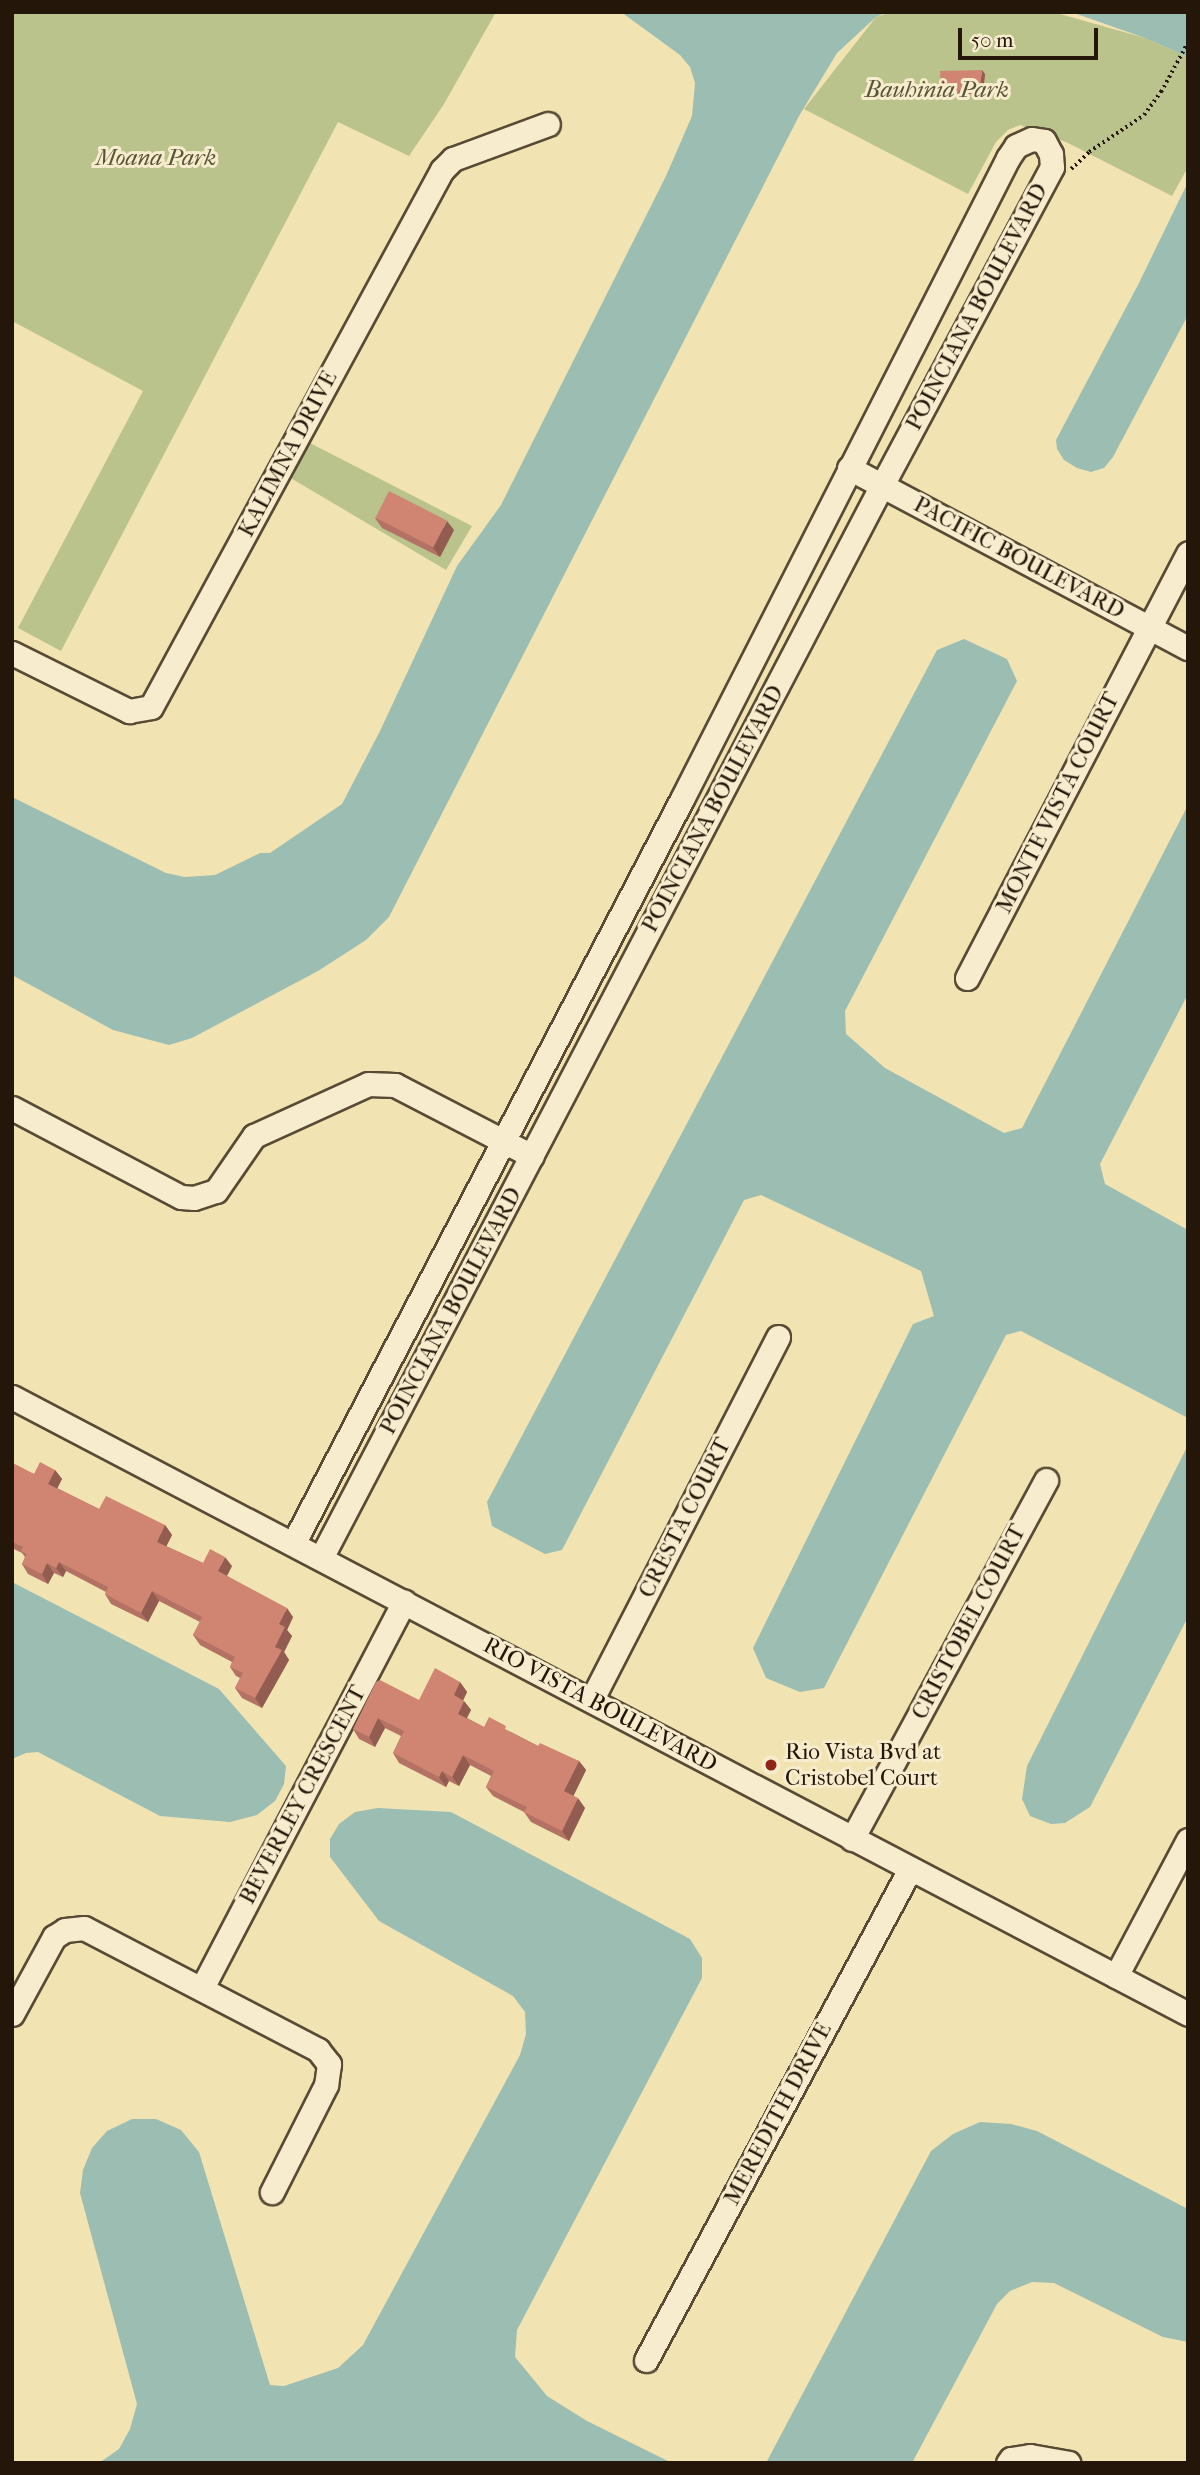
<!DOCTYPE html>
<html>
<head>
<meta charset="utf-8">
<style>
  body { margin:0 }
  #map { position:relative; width:1200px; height:2475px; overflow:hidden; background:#f2e3b3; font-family:"IM FELL French Canon",serif }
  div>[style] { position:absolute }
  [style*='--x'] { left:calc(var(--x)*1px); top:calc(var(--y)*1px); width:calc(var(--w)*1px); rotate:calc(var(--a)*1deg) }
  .green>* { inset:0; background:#bbc38c }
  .water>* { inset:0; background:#9cbdb2 }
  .path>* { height:3.5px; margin-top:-1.75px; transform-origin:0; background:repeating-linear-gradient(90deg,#241709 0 2px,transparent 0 5.5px) }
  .roads { filter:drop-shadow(2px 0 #584a34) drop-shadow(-2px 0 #584a34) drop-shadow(0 2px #584a34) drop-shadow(0 -2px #584a34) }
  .minor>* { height:23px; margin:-11.5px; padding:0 11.5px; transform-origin:11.5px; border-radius:11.5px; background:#f7edce }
  .wall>* { inset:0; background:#b37263 }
  .shaded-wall>* { inset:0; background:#925d50 }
  .building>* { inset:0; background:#d08573; transform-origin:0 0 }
  .dots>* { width:19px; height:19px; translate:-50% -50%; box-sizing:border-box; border:4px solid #f7edce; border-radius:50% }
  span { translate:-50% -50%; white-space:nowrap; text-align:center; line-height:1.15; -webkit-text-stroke:6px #f7edce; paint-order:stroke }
  .park-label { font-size:23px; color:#595337; font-style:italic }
  .street-label { font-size:23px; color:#241709 }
  .poi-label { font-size:23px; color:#241709 }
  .left { translate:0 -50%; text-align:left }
  .frame { position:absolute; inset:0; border:14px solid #241709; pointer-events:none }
  .scale { position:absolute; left:958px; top:28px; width:140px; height:32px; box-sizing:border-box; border:4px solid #241709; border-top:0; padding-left:9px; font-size:21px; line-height:24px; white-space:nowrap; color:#241709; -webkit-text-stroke:5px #f7edce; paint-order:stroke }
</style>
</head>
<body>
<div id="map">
  <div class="green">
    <i style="clip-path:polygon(12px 12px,496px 12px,444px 104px,409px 156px,338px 122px,61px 651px,18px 628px,143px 391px,12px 321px)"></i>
    <i style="clip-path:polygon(891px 12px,1053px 12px,1145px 38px,1188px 57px,1188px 167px,1172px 196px,1066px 142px,1020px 125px,1008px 130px,996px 142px,968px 194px,804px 109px,876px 17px)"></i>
    <i style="clip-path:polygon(308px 442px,472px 526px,446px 570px,289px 477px)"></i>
  </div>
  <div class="water">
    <i style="clip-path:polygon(621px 12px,887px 12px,876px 17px,837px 53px,799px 116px,389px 917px,366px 940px,318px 971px,192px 1038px,169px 1045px,113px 1030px,12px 975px,12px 797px,166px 873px,185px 877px,215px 875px,260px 853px,270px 853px,342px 804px,380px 731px,457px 566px,501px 505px,666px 176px,692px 116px,695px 83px,690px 67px,680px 55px)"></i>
    <i style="clip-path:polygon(1071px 12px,1188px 12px,1188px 57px,1145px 38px)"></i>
    <i style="clip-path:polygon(1188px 182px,1188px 315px,1113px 457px,1104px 468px,1091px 472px,1077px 468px,1064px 460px,1057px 449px,1056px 440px,1139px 283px)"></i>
    <i style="clip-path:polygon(964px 639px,1007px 659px,1017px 681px,845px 1011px,846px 1034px,885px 1068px,1004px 1133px,1022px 1128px,1188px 805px,1188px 994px,1100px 1164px,1105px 1184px,1188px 1230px,1188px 1418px,1021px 1331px,1006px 1335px,824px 1688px,800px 1692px,766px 1678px,753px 1648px,913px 1324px,934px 1316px,921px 1271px,761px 1195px,744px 1200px,562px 1550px,545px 1554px,492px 1526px,487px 1502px,937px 650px)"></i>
    <i style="clip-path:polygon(1188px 1445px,1188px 1617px,1090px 1807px,1065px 1823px,1051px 1824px,1030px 1816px,1022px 1799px,1027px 1766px)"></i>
    <i style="clip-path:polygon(12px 1582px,219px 1689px,286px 1766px,284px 1784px,275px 1801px,257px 1815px,230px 1822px,160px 1816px,38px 1752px,26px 1753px,12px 1759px)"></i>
    <i style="clip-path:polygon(378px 1808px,451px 1812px,690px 1939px,702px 1958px,702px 1978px,517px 2330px,515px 2357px,547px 2396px,587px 2421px,672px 2463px,99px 2463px,119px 2449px,130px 2429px,137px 2404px,80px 2193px,83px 2170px,92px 2148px,107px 2131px,132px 2119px,156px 2119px,181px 2130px,199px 2152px,270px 2385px,284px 2386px,338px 2368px,363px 2345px,520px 2055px,526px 2034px,525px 2012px,513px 1996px,379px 1921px,330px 1857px,330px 1839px,339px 1824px,355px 1812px)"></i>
    <i style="clip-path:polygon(980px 2122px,1011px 2124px,1037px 2131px,1188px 2209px,1188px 2342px,1163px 2337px,1054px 2283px,1032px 2282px,1010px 2291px,997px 2304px,912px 2463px,766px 2463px,931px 2151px,953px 2134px)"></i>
  </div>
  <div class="path">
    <i style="--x:1071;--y:169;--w:25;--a:-43"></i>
    <i style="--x:1089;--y:152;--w:66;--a:-33.9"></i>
    <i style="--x:1144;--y:115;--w:29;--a:-54"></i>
    <i style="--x:1161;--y:92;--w:57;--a:-61.6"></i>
  </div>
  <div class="roads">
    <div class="minor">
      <i style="--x:849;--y:468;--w:384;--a:28"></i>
      <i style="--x:12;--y:653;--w:131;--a:26.4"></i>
      <i style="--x:129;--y:711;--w:22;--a:-10"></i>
      <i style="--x:151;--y:707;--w:611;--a:-61.55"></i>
      <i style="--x:442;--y:170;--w:16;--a:-45"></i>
      <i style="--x:453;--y:159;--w:101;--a:-20.2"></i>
      <i style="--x:967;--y:978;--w:479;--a:-62.5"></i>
      <i style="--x:12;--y:1108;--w:191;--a:27.8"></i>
      <i style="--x:181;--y:1197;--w:13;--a:4"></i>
      <i style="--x:194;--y:1198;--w:23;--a:-18"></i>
      <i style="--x:216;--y:1191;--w:67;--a:-55.4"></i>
      <i style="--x:254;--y:1136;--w:125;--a:-24.5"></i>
      <i style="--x:368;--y:1084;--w:27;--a:2"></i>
      <i style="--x:395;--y:1085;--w:154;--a:27.4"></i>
      <i style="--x:12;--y:1397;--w:1328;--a:27.68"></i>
      <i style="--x:293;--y:1544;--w:840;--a:-62.43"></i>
      <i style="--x:682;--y:799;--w:719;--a:-63.04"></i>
      <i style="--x:1008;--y:158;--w:14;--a:-56"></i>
      <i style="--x:1016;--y:146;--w:17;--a:-24"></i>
      <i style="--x:1032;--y:139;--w:12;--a:9"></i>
      <i style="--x:1044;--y:141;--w:15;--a:62"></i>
      <i style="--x:1051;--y:154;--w:13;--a:86"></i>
      <i style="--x:1052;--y:167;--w:361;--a:118.1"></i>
      <i style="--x:882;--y:485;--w:1211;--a:117.6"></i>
      <i style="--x:592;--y:1699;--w:407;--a:-62.8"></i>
      <i style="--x:852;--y:1839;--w:408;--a:-61.6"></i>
      <i style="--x:1116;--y:1976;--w:154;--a:-62.1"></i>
      <i style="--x:202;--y:1988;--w:436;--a:-62.4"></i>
      <i style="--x:12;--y:2014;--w:88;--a:-61.4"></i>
      <i style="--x:54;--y:1937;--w:13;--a:-32"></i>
      <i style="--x:65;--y:1930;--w:19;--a:-6"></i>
      <i style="--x:84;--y:1928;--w:264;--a:27.5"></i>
      <i style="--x:318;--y:2050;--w:18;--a:52"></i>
      <i style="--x:329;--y:2064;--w:21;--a:98"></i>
      <i style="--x:326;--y:2085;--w:120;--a:116.8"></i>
      <i style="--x:646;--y:2360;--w:557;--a:-61.73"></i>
      <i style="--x:1008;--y:2463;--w:5;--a:-53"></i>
      <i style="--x:1011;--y:2459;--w:19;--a:-9"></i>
      <i style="--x:1030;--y:2456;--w:39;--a:10"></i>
    </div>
  </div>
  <div class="wall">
    <i style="clip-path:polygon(985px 74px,983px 92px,964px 95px,944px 92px,941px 89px)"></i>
    <i style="clip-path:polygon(375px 518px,454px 530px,440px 557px,382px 528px)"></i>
    <i style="clip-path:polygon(12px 1465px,34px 1474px,55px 1470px,62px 1479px,57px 1488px,99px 1509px,165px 1525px,172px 1535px,166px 1546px,203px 1563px,232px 1566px,227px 1576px,293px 1617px,287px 1630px,292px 1636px,284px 1652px,289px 1660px,262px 1708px,242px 1698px,235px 1688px,240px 1678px,236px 1676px,230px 1667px,232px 1662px,200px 1645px,193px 1635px,200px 1622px,159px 1601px,148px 1622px,111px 1604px,105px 1594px,106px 1592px,66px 1571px,63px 1577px,54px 1573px,48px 1584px,28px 1574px,22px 1564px,25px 1557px,22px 1553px,12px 1548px)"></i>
    <i style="clip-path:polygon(460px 1682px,467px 1692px,463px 1700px,471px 1710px,467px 1718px,484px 1727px,511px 1732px,538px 1746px,579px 1761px,586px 1770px,573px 1796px,585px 1808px,569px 1841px,531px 1822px,524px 1812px,493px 1796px,486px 1787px,491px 1776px,470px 1765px,459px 1786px,449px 1781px,446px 1787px,399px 1763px,393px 1753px,401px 1736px,385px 1728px,375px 1747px,359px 1739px,353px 1729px)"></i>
  </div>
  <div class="shaded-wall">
    <i style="clip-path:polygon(982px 70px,985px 74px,983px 92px,980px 89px)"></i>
    <i style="clip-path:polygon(447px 521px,454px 530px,440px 557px,433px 548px)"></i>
    <i style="clip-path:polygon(55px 1470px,62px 1479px,55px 1493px,48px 1484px)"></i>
    <i style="clip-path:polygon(165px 1525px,172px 1535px,164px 1551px,157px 1542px)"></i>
    <i style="clip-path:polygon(225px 1557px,232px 1566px,224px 1581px,218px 1571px)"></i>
    <i style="clip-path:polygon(59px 1562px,66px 1571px,63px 1577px,56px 1568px)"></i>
    <i style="clip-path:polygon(47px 1563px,54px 1573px,48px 1584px,42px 1574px)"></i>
    <i style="clip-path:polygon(152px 1591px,159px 1601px,148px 1622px,141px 1613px)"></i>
    <i style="clip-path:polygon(287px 1608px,293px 1617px,287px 1630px,292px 1636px,284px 1652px,289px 1660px,262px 1708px,255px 1698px,275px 1647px,279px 1624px)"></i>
    <i style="clip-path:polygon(460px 1682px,467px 1692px,461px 1705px,454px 1695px)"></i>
    <i style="clip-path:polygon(464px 1701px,471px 1710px,464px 1723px,458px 1714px)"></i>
    <i style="clip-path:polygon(378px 1718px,385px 1728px,375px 1747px,369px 1737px)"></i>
    <i style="clip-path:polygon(463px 1755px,470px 1765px,459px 1786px,452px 1777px)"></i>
    <i style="clip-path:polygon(579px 1761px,586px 1770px,571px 1801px,564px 1791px)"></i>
    <i style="clip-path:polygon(442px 1771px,449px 1781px,446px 1787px,439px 1777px)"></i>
    <i style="clip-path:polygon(578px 1798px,585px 1808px,569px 1841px,562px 1831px)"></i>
  </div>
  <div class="building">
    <i style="clip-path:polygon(982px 70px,980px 89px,962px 91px,941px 89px,940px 71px)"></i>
    <i style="left:389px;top:491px;width:65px;height:30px;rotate:27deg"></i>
    <i style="clip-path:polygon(40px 1462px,55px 1470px,48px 1484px,99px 1509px,106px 1496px,165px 1525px,157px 1542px,203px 1563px,210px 1549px,225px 1557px,218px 1571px,287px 1608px,279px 1624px,285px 1627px,275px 1647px,282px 1650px,255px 1698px,235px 1688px,243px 1673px,230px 1667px,235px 1657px,193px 1635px,202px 1617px,152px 1591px,141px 1613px,105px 1594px,108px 1587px,59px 1562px,56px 1568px,47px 1563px,42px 1574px,22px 1564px,27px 1554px,21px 1551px,23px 1547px,12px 1542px,12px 1465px,13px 1463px,34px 1474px)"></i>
    <i style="clip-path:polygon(435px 1668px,460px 1682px,454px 1695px,464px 1701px,458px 1714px,484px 1727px,489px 1717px,506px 1726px,505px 1729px,538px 1746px,540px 1743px,579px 1761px,564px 1791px,578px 1798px,562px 1831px,524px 1812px,527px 1807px,486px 1787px,494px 1771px,463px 1755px,452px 1777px,442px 1771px,439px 1777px,393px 1753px,404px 1731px,378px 1718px,369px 1737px,353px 1729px,376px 1682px,380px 1680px,419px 1700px)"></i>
  </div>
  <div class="dots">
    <i style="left:771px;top:1765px;background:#8f2418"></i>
  </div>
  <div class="park-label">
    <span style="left:937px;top:90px">Bauhinia Park</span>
    <span style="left:156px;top:158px">Moana Park</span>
  </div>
  <div class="street-label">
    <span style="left:977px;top:307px;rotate:-62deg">POINCIANA BOULEVARD</span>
    <span style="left:288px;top:454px;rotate:-62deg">KALIMNA DRIVE</span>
    <span style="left:1019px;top:558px;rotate:28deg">PACIFIC BOULEVARD</span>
    <span style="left:1058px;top:803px;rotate:-63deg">MONTE VISTA COURT</span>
    <span style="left:713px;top:809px;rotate:-62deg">POINCIANA BOULEVARD</span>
    <span style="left:451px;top:1311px;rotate:-62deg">POINCIANA BOULEVARD</span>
    <span style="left:685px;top:1518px;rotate:-63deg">CRESTA COURT</span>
    <span style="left:969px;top:1622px;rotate:-62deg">CRISTOBEL COURT</span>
    <span style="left:600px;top:1705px;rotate:28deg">RIO VISTA BOULEVARD</span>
    <span style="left:303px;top:1795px;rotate:-62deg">BEVERLEY CRESCENT</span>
    <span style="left:778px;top:2114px;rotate:-62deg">MEREDITH DRIVE</span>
  </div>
  <div class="poi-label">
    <span class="left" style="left:785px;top:1765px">Rio Vista Bvd at<br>Cristobel Court</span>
  </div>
  <div class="frame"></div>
  <div class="scale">50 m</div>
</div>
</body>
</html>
